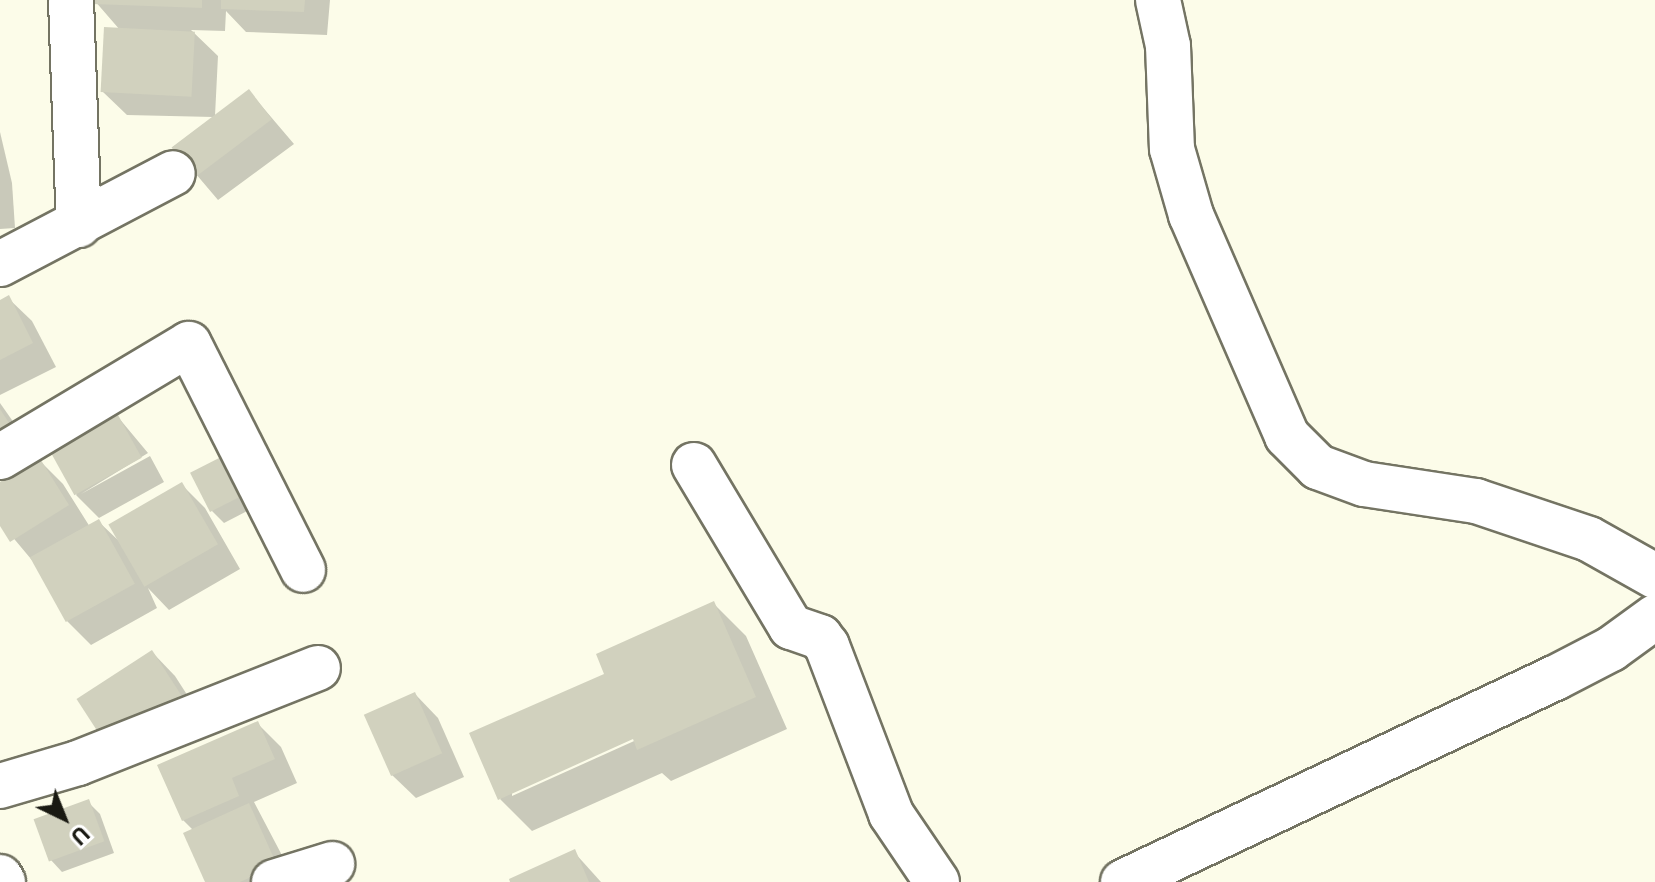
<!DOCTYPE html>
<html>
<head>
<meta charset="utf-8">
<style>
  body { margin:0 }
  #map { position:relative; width:1655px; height:882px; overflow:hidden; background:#fcfce9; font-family:"Public Sans",sans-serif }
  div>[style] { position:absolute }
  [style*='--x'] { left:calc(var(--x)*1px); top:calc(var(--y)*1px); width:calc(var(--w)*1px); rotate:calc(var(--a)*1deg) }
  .shadow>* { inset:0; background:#0003 }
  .building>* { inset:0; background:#d1d1be; transform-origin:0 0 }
  .roads { filter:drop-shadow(2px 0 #747463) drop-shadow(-2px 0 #747463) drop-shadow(0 2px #747463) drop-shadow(0 -2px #747463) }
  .minor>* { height:44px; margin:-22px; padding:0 22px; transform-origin:22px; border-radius:22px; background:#fff }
  .tertiary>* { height:44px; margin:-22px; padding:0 22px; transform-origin:22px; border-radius:22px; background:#fff }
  span { translate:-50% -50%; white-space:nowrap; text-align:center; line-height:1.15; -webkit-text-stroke:8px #fff; paint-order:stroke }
  .north { position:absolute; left:24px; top:778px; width:80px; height:80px; -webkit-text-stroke:6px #fff; paint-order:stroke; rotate:137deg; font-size:22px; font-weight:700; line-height:32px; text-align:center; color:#191912 }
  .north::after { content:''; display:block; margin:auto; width:28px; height:36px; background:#191912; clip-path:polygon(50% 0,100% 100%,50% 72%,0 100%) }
</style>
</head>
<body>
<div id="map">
  <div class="shadow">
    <i style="clip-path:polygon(94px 0,330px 0,327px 35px,246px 32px,226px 11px,225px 31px,191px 30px,218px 56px,215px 116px,249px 91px,294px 144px,218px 200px,173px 147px,213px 117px,127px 115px,103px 92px,120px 30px)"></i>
    <i style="clip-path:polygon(0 132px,12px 183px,15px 228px,0 229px)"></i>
    <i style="clip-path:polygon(8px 298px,32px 321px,56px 367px,0 395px,0 302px)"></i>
    <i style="clip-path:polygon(0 403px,33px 450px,0 472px)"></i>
    <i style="clip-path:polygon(118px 417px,148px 453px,81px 494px,150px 456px,164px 482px,99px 518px,76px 495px)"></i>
    <i style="clip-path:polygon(222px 459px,253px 508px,224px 523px,212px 511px)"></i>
    <i style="clip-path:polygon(39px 460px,63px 484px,90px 527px,99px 522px,120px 542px,181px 484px,205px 508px,240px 569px,169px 610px,148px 588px,157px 608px,91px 645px,67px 621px,36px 565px,0 522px,0 485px)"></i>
    <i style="clip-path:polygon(evenodd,714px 604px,746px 636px,787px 729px,671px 781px,662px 773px,532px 831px,500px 799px,714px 604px,641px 733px,643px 737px,512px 796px,512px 792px,641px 733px)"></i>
    <i style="clip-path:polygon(152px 652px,175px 676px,204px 721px,131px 768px,107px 745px)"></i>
    <i style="clip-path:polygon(415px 694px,438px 718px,464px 777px,416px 798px,392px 775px)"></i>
    <i style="clip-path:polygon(257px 723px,281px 747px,297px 783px,254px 802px,296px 882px,207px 882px,193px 830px,183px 820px)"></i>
    <i style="clip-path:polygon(88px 802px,100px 814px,114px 853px,62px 872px,50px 859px,36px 820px)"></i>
    <i style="clip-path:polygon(574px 852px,601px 882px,512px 882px)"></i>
  </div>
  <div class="building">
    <i style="clip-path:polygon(92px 0,202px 0,202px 8px,92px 4px)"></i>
    <i style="clip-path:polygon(221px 0,305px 0,304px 12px,221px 9px)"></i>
    <i style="left:104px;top:27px;width:91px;height:65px;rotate:3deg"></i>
    <i style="left:249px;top:89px;width:38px;height:97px;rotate:53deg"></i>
    <i style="clip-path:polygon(9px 295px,33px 343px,0 360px,0 300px)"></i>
    <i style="clip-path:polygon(0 409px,11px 426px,0 433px)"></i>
    <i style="left:118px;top:415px;width:49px;height:77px;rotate:61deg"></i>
    <i style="left:223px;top:456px;width:44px;height:37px;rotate:63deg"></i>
    <i style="clip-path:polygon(39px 457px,69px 505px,10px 542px,0 526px,0 482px)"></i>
    <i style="left:182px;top:482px;width:72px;height:85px;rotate:60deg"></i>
    <i style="left:99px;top:519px;width:74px;height:79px;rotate:61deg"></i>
    <i style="clip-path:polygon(714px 601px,756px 697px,637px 750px,633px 739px,498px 800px,469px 733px,604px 674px,596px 654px)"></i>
    <i style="left:152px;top:650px;width:56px;height:90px;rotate:57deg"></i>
    <i style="left:415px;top:692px;width:67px;height:56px;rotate:66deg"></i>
    <i style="clip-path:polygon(258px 721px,275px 759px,232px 778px,239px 796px,182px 821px,157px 765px)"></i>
    <i style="left:89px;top:799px;width:45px;height:59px;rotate:70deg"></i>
    <i style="clip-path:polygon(249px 803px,277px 865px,240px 882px,205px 882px,183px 833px)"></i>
    <i style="clip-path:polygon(575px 849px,589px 882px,510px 882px,509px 879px)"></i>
  </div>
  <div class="roads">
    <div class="minor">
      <i style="--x:71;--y:0;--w:225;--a:88"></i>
      <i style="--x:1158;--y:0;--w:47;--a:77.7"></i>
      <i style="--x:1168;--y:46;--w:103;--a:87.8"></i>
      <i style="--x:1172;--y:149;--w:69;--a:73.9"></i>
      <i style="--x:1191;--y:215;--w:241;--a:66.5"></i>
      <i style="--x:1287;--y:436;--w:44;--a:45"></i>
      <i style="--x:1318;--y:467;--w:49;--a:20.3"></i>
      <i style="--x:1364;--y:484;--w:113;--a:8.6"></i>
      <i style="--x:1476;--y:501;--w:119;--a:18.6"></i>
      <i style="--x:1589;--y:539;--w:76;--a:29.3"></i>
      <i style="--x:0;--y:264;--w:195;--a:-27.7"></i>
      <i style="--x:0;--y:457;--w:220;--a:-30.9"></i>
      <i style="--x:189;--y:344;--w:253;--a:63.2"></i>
      <i style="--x:694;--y:465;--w:189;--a:59.1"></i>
      <i style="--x:791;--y:627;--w:31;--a:19"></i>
      <i style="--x:820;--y:637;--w:11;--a:52"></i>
      <i style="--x:827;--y:646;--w:180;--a:69.1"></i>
      <i style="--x:891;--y:814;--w:82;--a:55.9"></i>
      <i style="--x:0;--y:786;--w:81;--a:-16.4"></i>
      <i style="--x:78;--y:763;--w:258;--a:-21.6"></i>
      <i style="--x:274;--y:882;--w:61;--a:-17.2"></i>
      <i style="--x:1123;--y:882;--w:478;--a:-25.3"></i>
      <i style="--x:1555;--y:678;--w:63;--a:-27.4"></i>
      <i style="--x:1611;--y:649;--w:54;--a:-36"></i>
    </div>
    <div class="tertiary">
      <i style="--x:0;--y:877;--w:6;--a:59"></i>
    </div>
  </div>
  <div class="north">U</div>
</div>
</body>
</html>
